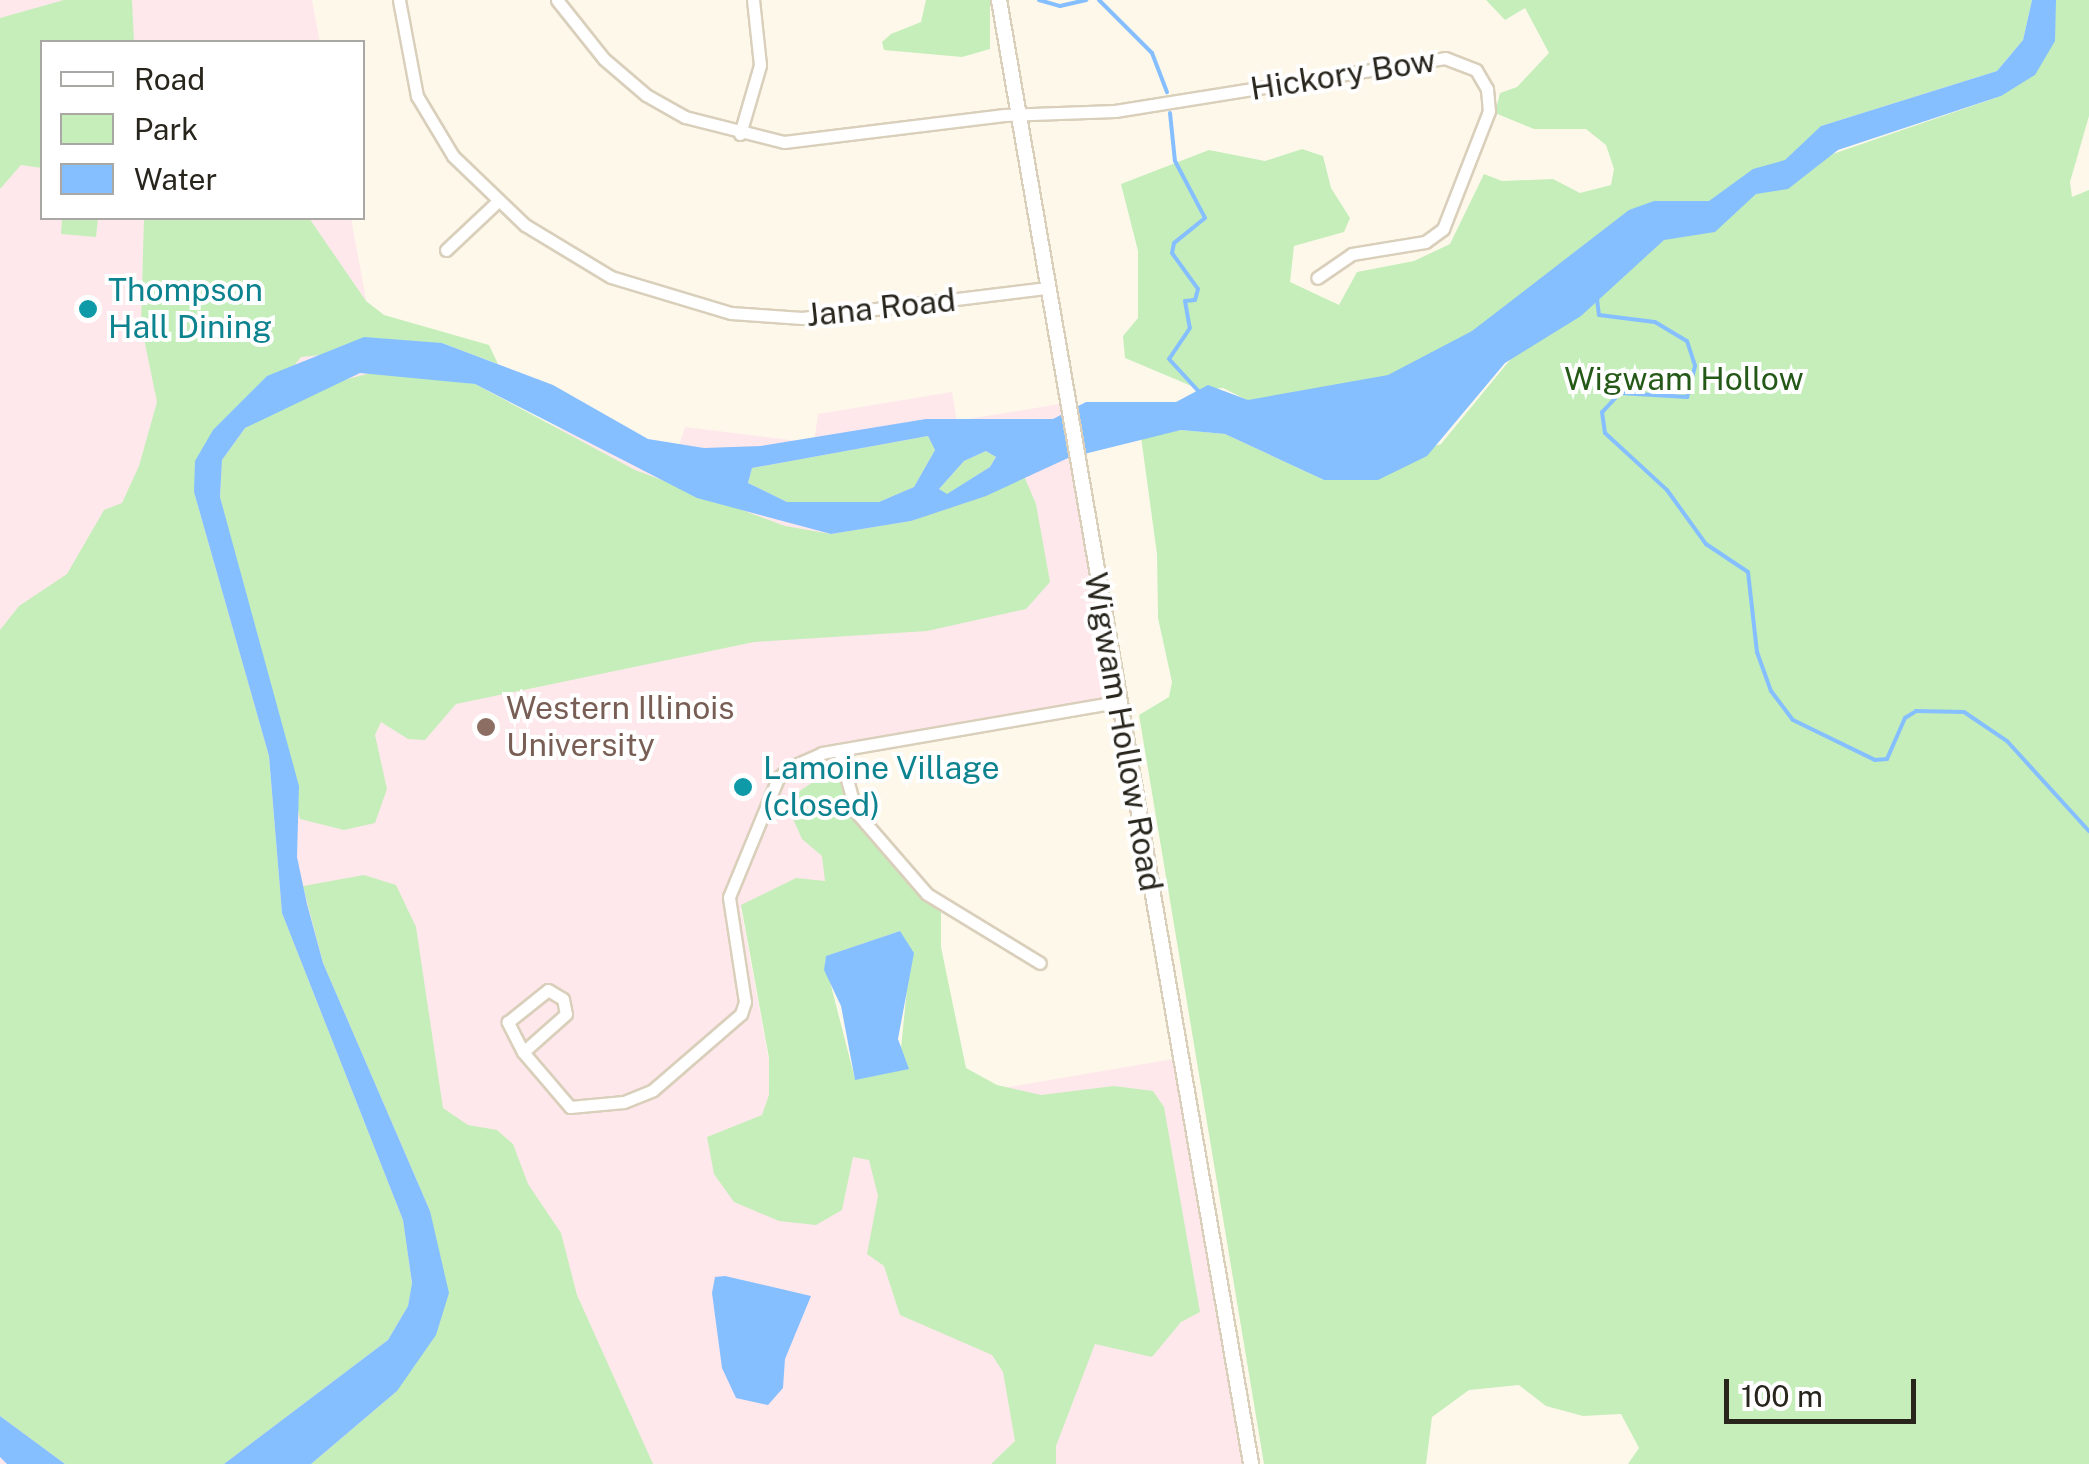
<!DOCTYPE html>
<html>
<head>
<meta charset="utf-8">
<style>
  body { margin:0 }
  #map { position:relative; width:2089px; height:1464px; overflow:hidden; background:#fef8eb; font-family:"Public Sans",sans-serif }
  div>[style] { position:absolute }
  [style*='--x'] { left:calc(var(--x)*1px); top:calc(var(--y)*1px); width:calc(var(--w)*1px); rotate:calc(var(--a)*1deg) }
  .education>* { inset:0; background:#fee8eb }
  .green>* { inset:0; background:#c5eebb }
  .water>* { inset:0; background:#86bfff }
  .stream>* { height:4px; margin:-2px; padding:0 2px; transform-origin:2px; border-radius:2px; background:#86bfff }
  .roads { filter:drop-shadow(2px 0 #d9cfbb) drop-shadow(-2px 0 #d9cfbb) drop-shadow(0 2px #d9cfbb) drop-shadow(0 -2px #d9cfbb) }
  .minor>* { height:11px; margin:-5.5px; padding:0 5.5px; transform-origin:5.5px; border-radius:5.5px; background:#fff }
  .tertiary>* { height:14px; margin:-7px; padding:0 7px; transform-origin:7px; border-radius:7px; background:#fff }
  .dots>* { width:28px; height:28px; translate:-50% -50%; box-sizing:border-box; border:5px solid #fff; border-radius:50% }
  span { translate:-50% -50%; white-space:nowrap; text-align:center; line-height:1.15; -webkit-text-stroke:8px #fff; paint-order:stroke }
  .street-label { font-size:32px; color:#28251d }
  .culture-label { font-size:32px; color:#0d838f }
  .left { translate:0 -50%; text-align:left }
  .park-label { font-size:32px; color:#255918 }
  .education-label { font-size:32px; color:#785e54 }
  .legend { position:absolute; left:40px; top:40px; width:325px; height:180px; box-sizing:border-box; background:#fff; border:2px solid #a9a8a5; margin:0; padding:12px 18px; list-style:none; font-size:30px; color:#28251d }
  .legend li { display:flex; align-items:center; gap:20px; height:50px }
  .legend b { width:50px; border:2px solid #a9a8a5 }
  .scale { position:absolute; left:1724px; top:1379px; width:192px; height:45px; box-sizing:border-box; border:5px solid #28251d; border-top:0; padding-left:12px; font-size:30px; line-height:35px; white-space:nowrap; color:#28251d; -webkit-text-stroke:8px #fff; paint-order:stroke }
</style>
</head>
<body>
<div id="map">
  <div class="education">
    <i style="clip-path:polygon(0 0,312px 0,320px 42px,42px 42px,42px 218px,351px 218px,377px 359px,671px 470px,685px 427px,814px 443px,818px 414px,952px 392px,957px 421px,1065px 403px,1117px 702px,827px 753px,836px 808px,901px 881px,741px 909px,781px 1126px,1179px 1058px,1251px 1464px,0 1464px)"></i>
  </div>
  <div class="green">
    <i style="clip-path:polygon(64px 0,132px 0,134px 42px,42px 42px,42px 168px,21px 165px,0 189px,0 18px)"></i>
    <i style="clip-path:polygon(926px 0,990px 0,990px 49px,962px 57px,884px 50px,882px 42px,891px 34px,921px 22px)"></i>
    <i style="clip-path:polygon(1486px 0,2032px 0,2023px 40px,1997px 71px,1821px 126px,1827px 156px,2001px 96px,2056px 0,2089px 0,2089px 116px,2070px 182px,2072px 197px,2089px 190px,2089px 1464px,1628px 1464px,1639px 1448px,1621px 1414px,1583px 1416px,1546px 1406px,1519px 1385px,1469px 1390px,1432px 1417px,1426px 1464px,1264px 1464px,1139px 715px,1169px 697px,1172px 682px,1158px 618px,1157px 554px,1141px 437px,1181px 430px,1225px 434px,1324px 480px,1441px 444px,1514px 355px,1363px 404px,1247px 400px,1223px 388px,1201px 390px,1125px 358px,1123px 336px,1138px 318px,1138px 251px,1121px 184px,1209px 150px,1265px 161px,1302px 149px,1323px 156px,1331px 188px,1350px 218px,1344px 232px,1294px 246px,1290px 282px,1339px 305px,1357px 272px,1414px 261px,1450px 244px,1484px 174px,1502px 181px,1553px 179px,1580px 193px,1611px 185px,1614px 169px,1606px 145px,1586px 129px,1534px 129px,1495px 113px,1500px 93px,1517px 87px,1549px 53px,1525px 8px,1505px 20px)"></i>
    <i style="clip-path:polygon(62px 218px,98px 218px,96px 237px,61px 234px)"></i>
    <i style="clip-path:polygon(144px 218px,309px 218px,366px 301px,384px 315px,489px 345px,498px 364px,442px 343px,301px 357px,194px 492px,269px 756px,282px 913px,403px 1220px,412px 1284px,408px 1306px,388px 1340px,224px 1464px,65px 1464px,0 1416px,0 630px,19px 606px,67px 574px,104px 510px,122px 503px,139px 466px,157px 402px,141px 324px)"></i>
    <i style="clip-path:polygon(375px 372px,475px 384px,635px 470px,785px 526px,831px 534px,911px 521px,1024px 476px,1036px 504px,1050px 582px,1026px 609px,927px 631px,754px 642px,456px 704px,425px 740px,408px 739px,381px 722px,375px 735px,387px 789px,375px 823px,344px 830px,300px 819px,220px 497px,222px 460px,245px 428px,324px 385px)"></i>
    <i style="clip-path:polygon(928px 436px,935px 450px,914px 487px,879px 502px,787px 502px,748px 483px,752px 468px)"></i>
    <i style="clip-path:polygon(986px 451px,996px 457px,990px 467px,947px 495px,939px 489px,964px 461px)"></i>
    <i style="clip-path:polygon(evenodd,843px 775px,849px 797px,941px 903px,941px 947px,966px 1068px,997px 1085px,1041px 1095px,1114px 1086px,1153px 1091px,1164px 1107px,1200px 1312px,1181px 1322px,1152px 1357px,1095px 1344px,1056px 1446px,1056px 1464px,991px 1464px,1015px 1441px,1003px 1372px,992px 1355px,900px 1315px,884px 1266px,867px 1254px,878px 1196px,869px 1160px,853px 1157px,842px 1210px,816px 1225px,779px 1221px,734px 1202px,714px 1174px,707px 1137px,762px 1115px,769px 1095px,769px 1058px,741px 905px,796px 878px,825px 881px,822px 856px,802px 839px,785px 801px,819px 778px,843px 775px,900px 931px,908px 979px,901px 1048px,855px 1079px,825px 962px,827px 956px,900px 931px)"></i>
    <i style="clip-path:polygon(364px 875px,396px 885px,416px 927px,443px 1108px,468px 1125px,497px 1130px,513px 1144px,528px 1184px,561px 1233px,577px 1295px,653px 1464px,311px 1464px,397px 1391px,430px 1211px,323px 963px,303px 886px)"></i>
  </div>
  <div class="water">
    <i style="clip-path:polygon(evenodd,2032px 0,2056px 0,2055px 41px,2035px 75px,2001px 96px,1838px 150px,1788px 189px,1756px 194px,1715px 232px,1664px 240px,1581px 316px,1505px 363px,1427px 456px,1378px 480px,1324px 480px,1225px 434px,1181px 430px,1068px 458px,986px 496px,911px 521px,831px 534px,697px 498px,475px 384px,360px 373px,245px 428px,222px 460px,220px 497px,299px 786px,297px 857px,307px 904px,323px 963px,430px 1211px,449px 1293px,436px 1335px,397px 1391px,311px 1464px,224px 1464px,388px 1340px,408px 1306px,412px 1283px,403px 1220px,282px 913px,269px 756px,194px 492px,195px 461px,213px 430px,267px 376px,364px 337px,442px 343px,553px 385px,648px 439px,704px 448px,761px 446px,926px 419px,1053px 419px,1086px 402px,1176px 402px,1208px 385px,1248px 400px,1388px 375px,1472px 331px,1629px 210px,1654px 201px,1709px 201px,1753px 169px,1785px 160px,1821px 126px,1997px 71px,2023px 40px,2032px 0,928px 436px,935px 450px,914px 487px,879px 502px,787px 502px,748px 483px,752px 468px,928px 436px,2032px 0,986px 451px,996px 457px,990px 467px,947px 494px,939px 489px,964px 461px,986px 451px)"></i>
    <i style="clip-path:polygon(900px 931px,914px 953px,898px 1039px,909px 1069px,855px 1080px,841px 1006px,824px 970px,826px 956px)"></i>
    <i style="clip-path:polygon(725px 1276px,811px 1296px,785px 1359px,783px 1388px,768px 1405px,736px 1398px,722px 1368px,712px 1293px,715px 1277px)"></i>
    <i style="clip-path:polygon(0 1416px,65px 1464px,7px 1464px,0 1457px)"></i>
  </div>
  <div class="stream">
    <i style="--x:1039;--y:0;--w:22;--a:16"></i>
    <i style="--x:1060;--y:6;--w:27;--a:-13"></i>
    <i style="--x:1099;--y:0;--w:75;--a:45"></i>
    <i style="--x:1152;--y:53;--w:42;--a:69"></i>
    <i style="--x:1170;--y:113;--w:48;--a:84.1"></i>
    <i style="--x:1175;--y:161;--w:64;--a:62.2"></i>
    <i style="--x:1205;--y:218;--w:40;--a:141"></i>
    <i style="--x:1174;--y:243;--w:10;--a:101"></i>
    <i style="--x:1172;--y:253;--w:44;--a:54.2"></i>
    <i style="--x:1198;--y:289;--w:11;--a:105"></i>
    <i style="--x:1195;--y:300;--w:10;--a:174"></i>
    <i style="--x:1185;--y:301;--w:27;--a:80"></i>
    <i style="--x:1190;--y:328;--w:37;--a:124"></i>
    <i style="--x:1169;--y:359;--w:49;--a:47.5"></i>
    <i style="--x:1597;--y:299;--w:16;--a:83"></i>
    <i style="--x:1599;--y:315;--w:56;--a:7.1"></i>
    <i style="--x:1655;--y:322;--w:37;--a:31"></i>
    <i style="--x:1687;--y:341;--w:26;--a:72"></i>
    <i style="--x:1695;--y:366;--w:32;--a:104"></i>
    <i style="--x:1687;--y:397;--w:67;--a:-176.6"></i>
    <i style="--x:1620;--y:393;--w:26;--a:133"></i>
    <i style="--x:1602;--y:412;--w:21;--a:82"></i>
    <i style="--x:1605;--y:433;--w:84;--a:42.6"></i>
    <i style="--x:1667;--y:490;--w:67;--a:54.2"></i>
    <i style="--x:1706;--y:544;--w:50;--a:33.7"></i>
    <i style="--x:1748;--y:572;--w:81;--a:83.6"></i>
    <i style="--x:1757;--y:652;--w:41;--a:70.3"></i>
    <i style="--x:1771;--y:691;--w:36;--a:53"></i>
    <i style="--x:1793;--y:720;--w:91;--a:26"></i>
    <i style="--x:1875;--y:760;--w:12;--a:-5"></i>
    <i style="--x:1887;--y:759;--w:45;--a:-66.3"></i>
    <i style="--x:1905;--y:718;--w:13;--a:-32"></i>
    <i style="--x:1916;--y:711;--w:48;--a:1.2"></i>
    <i style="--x:1964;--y:712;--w:52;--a:34"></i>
    <i style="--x:2007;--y:741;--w:122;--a:47.7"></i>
  </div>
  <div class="roads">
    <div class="minor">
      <i style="--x:399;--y:0;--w:98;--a:79.4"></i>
      <i style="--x:417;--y:96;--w:70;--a:59"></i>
      <i style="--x:453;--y:156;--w:100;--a:43.8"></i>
      <i style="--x:525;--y:225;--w:100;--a:31.2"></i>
      <i style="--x:611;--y:277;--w:125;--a:16.7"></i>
      <i style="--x:731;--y:313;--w:71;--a:4"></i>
      <i style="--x:802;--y:318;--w:245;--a:-7"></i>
      <i style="--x:557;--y:0;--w:75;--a:51.5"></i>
      <i style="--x:604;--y:59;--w:55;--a:40.6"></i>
      <i style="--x:646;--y:95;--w:45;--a:29.4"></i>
      <i style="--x:685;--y:117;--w:102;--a:14.2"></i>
      <i style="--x:784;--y:142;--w:222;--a:-7"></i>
      <i style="--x:1004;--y:115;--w:111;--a:-2.1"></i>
      <i style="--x:1115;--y:111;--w:334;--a:-9.1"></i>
      <i style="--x:1445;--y:58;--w:33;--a:21"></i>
      <i style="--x:1476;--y:70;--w:22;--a:60"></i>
      <i style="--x:1487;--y:89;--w:22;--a:85"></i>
      <i style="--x:1489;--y:111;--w:127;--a:111.3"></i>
      <i style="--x:1443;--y:229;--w:22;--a:144"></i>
      <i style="--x:1425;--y:242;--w:74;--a:170.7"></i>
      <i style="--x:1352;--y:254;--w:42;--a:145.6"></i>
      <i style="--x:740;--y:134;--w:72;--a:-73.8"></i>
      <i style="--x:760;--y:65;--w:65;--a:-96.1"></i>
      <i style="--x:446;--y:250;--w:70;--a:-43.3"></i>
      <i style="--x:839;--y:750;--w:64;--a:74.7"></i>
      <i style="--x:856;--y:812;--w:108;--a:49.1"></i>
      <i style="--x:927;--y:894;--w:132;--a:31.4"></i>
      <i style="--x:548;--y:990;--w:17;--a:31"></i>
      <i style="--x:563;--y:999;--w:15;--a:79"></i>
      <i style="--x:566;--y:1014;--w:57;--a:138.5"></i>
      <i style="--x:523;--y:1052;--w:34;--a:-117"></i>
      <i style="--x:508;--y:1022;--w:51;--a:-38.7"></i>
      <i style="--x:523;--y:1052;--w:72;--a:49.5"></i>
      <i style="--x:570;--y:1107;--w:54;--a:-5.3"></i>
      <i style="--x:624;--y:1102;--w:31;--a:-22"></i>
      <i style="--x:653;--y:1090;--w:116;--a:-40.8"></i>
      <i style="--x:741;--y:1014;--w:13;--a:-72"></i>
      <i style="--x:745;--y:1002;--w:106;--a:-98.7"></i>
      <i style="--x:729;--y:897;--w:129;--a:-67.6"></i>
      <i style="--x:778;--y:778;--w:17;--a:-40"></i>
      <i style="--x:791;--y:767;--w:34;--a:-24"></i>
      <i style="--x:822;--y:753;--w:299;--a:-9.8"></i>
    </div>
    <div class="tertiary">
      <i style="--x:999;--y:0;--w:1486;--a:80.23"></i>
    </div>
  </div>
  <div class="dots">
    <i style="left:88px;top:309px;background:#0f9aa8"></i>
    <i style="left:486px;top:727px;background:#8d6e63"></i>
    <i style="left:743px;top:787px;background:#0f9aa8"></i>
  </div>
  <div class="street-label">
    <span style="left:1343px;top:75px;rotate:-9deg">Hickory Bow</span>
    <span style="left:881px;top:308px;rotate:-6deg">Jana Road</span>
    <span style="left:1123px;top:732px;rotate:80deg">Wigwam Hollow Road</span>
  </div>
  <div class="culture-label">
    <span class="left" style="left:108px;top:309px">Thompson<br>Hall Dining</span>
    <span class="left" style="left:763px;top:787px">Lamoine Village<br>(closed)</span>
  </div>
  <div class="park-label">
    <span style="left:1684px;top:379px">Wigwam Hollow</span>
  </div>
  <div class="education-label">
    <span class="left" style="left:506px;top:727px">Western Illinois<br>University</span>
  </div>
  <ul class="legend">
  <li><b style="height:12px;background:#fff"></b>Road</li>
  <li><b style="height:28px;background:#c5eebb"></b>Park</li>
  <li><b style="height:28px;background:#86bfff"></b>Water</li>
  </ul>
  <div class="scale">100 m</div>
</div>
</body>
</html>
